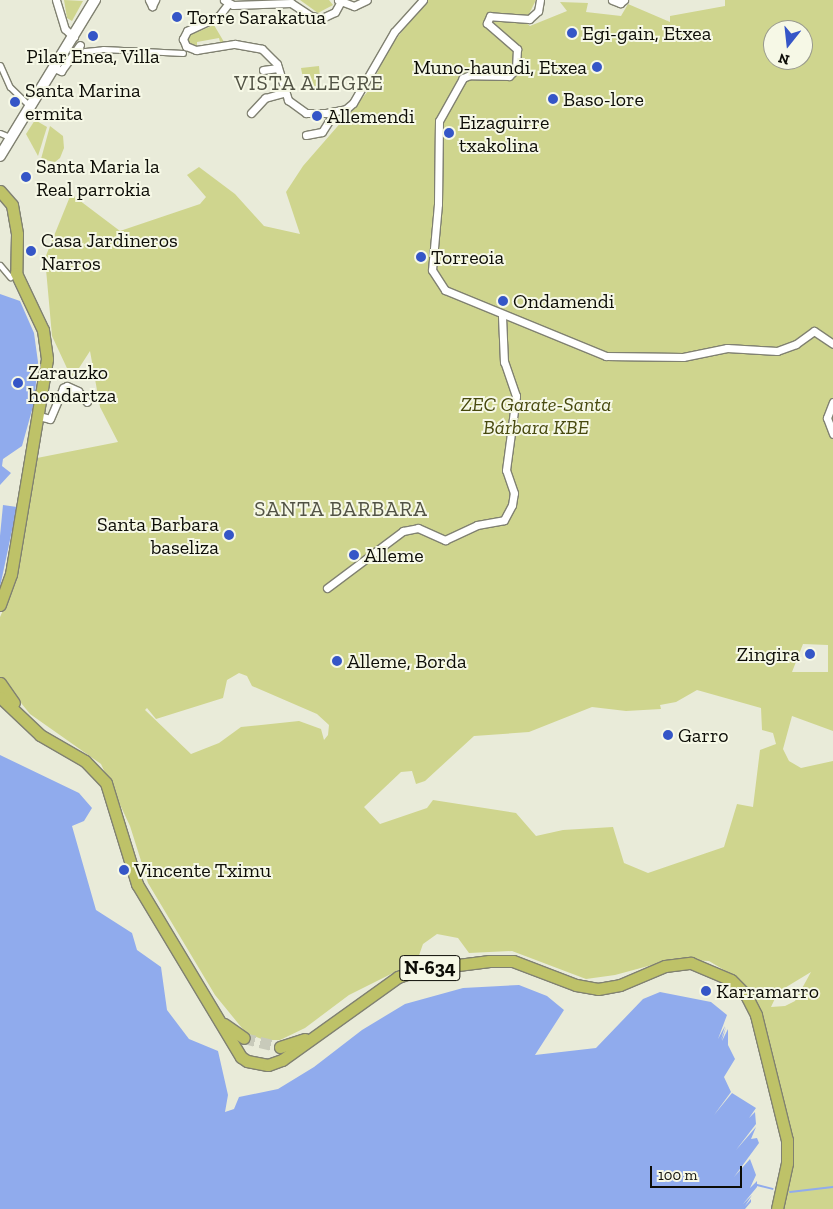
<!DOCTYPE html>
<html>
<head>
<meta charset="utf-8">
<style>
  body { margin:0 }
  #map { position:relative; width:833px; height:1209px; overflow:hidden; background:#e9ebd9; font-family:"Zilla Slab",serif }
  div>[style] { position:absolute }
  [style*='--x'] { left:calc(var(--x)*1px); top:calc(var(--y)*1px); width:calc(var(--w)*1px); rotate:calc(var(--a)*1deg) }
  .green>* { inset:0; background:#cfd58e }
  .water>* { inset:0; background:#90abed }
  .stream>* { height:2px; margin:-1px; padding:0 1px; transform-origin:1px; border-radius:1px; background:#90abed }
  .trunk-tunnel>* { height:11px; margin-top:-5.5px; transform-origin:0; background:repeating-linear-gradient(90deg,#c8caba 0 11px,transparent 0 16.5px) }
  .roads { filter:drop-shadow(1px 0 #808171) drop-shadow(-1px 0 #808171) drop-shadow(0 1px #808171) drop-shadow(0 -1px #808171) }
  .pedestrian>* { height:5px; margin:-2.5px; padding:0 2.5px; transform-origin:2.5px; border-radius:2.5px; background:#fff }
  .minor>* { height:7px; margin:-3.5px; padding:0 3.5px; transform-origin:3.5px; border-radius:3.5px; background:#fff }
  .secondary>* { height:10px; margin:-5px; padding:0 5px; transform-origin:5px; border-radius:5px; background:#fff }
  .trunk>* { height:11px; margin:-5.5px; padding:0 5.5px; transform-origin:5.5px; border-radius:5.5px; background:#bec268 }
  .dots>* { width:14px; height:14px; translate:-50% -50%; box-sizing:border-box; border:2px solid #f6f8e6; border-radius:50% }
  span { translate:-50% -50%; white-space:nowrap; text-align:center; line-height:1.15; -webkit-text-stroke:4px #f6f8e6; paint-order:stroke }
  .shield-label span { padding:1px 4px; background:#f6f8e6; border:1px solid; border-radius:4px; -webkit-text-stroke-width:0 }
  .shield-label { font-size:19px; color:#0d0d07; font-weight:700 }
  .poi-label { font-size:20px; color:#0d0d07 }
  .left { translate:0 -50%; text-align:left }
  .right { translate:-100% -50%; text-align:right }
  .park-label { font-size:20px; color:#47490e; font-style:italic }
  .neighbourhood-label { font-size:21px; color:#525345; letter-spacing:1px }
  .north { position:absolute; left:763px; top:20px; width:50px; height:50px; box-sizing:border-box; background:#f6f8e6; border:1px solid #999a8d; border-radius:50%; rotate:196deg; font-size:14px; font-weight:700; line-height:20px; text-align:center; color:#0d0d07 }
  .north::after { content:''; display:block; margin:auto; width:18px; height:22px; background:#3556c7; clip-path:polygon(50% 0,100% 100%,50% 72%,0 100%) }
  .scale { position:absolute; left:650px; top:1166px; width:92px; height:22px; box-sizing:border-box; border:2px solid #0d0d07; border-top:0; padding-left:6px; font-size:15px; line-height:18px; white-space:nowrap; color:#0d0d07; -webkit-text-stroke:4px #f6f8e6; paint-order:stroke }
</style>
</head>
<body>
<div id="map">
  <div class="green">
    <i style="clip-path:polygon(64px 0,83px 1px,72px 21px,67px 18px)"></i>
    <i style="clip-path:polygon(300px 0,329px 0,333px 5px,318px 13px)"></i>
    <i style="clip-path:polygon(evenodd,426px 0,536px 0,525px 22px,530px 26px,567px 11px,560px 2px,588px 3px,586px 12px,621px 16px,628px 4px,670px 22px,670px 16px,725px 6px,725px 0,833px 0,833px 731px,792px 716px,783px 749px,789px 761px,801px 768px,833px 761px,833px 1209px,784px 1209px,793px 1161px,793px 1140px,759px 1006px,739px 979px,709px 961px,674px 959px,615px 975px,586px 979px,512px 951px,469px 953px,458px 938px,437px 934px,423px 944px,417px 961px,349px 995px,305px 1028px,280px 1040px,264px 1040px,246px 1033px,215px 995px,148px 883px,130px 826px,101px 764px,30px 714px,0 677px,0 617px,15px 584px,37px 458px,118px 442px,100px 407px,90px 351px,72px 379px,52px 336px,45px 258px,71px 194px,120px 231px,200px 204px,206px 197px,187px 175px,199px 167px,235px 194px,264px 226px,300px 234px,286px 192px,303px 166px,370px 89px,387px 51px,426px 0,773px 30px,803px 30px,803px 60px,773px 60px,773px 30px,426px 0,803px 644px,828px 645px,828px 672px,792px 672px,803px 644px,426px 0,239px 673px,247px 676px,252px 686px,317px 714px,329px 725px,328px 735px,324px 740px,321px 729px,299px 721px,241px 727px,219px 743px,191px 754px,145px 710px,147px 708px,156px 719px,223px 698px,227px 680px,239px 673px,426px 0,697px 690px,761px 708px,762px 730px,773px 733px,776px 744px,760px 750px,753px 807px,737px 804px,724px 847px,648px 873px,624px 863px,613px 827px,563px 830px,536px 836px,516px 813px,433px 800px,427px 808px,380px 824px,364px 807px,401px 772px,412px 771px,416px 784px,425px 781px,474px 736px,529px 732px,592px 707px,626px 711px,661px 709px,660px 705px,676px 702px,697px 690px,426px 0,811px 972px,795px 1001px,785px 1006px,771px 1007px,778px 992px,811px 972px)"></i>
    <i style="clip-path:polygon(214px 25px,224px 42px,220px 42px,219px 38px,197px 42px,197px 47px,187px 42px,193px 30px,195px 33px)"></i>
    <i style="clip-path:polygon(319px 66px,321px 89px,311px 92px,305px 89px,301px 68px)"></i>
    <i style="clip-path:polygon(35px 120px,47px 127px,38px 156px,26px 134px)"></i>
    <i style="clip-path:polygon(50px 126px,63px 136px,64px 148px,60px 158px,55px 162px,41px 159px)"></i>
  </div>
  <div class="water">
    <i style="clip-path:polygon(0 294px,20px 301px,34px 333px,38px 362px,34px 403px,22px 446px,3px 459px,2px 466px,11px 473px,0 485px)"></i>
    <i style="clip-path:polygon(3px 505px,17px 507px,0 587px,0 536px)"></i>
    <i style="clip-path:polygon(0 755px,79px 793px,92px 808px,84px 821px,72px 826px,96px 910px,132px 933px,137px 950px,161px 967px,167px 1010px,189px 1039px,218px 1051px,228px 1095px,225px 1112px,234px 1109px,239px 1097px,278px 1089px,314px 1067px,362px 1030px,405px 1004px,463px 988px,519px 985px,547px 996px,564px 1010px,535px 1055px,596px 1048px,643px 999px,660px 992px,711px 1002px,727px 1015px,718px 1039px,725px 1026px,721px 1040px,726px 1027px,722px 1041px,728px 1029px,728px 1045px,735px 1059px,724px 1077px,731px 1092px,714px 1115px,732px 1093px,756px 1108px,749px 1118px,755px 1112px,756px 1124px,736px 1150px,756px 1127px,751px 1139px,757px 1138px,759px 1143px,734px 1177px,750px 1159px,756px 1175px,750px 1188px,757px 1181px,757px 1187px,743px 1204px,752px 1195px,745px 1206px,751px 1199px,751px 1202px,745px 1209px,0 1209px)"></i>
  </div>
  <div class="stream">
    <i style="--x:757;--y:1185;--w:16;--a:14"></i>
    <i style="--x:790;--y:1192;--w:43;--a:-6.6"></i>
  </div>
  <div class="trunk-tunnel">
    <i style="--x:244;--y:1038;--w:37;--a:14"></i>
  </div>
  <div class="roads">
    <div class="pedestrian">
      <i style="--x:74;--y:58;--w:13;--a:-32"></i>
      <i style="--x:85;--y:51;--w:18;--a:-6"></i>
      <i style="--x:103;--y:49;--w:80;--a:2.9"></i>
      <i style="--x:0;--y:65;--w:24;--a:66"></i>
      <i style="--x:10;--y:87;--w:28;--a:44"></i>
      <i style="--x:0;--y:133;--w:8;--a:23"></i>
      <i style="--x:0;--y:265;--w:16;--a:50"></i>
    </div>
    <div class="minor">
      <i style="--x:56;--y:0;--w:30;--a:73"></i>
      <i style="--x:65;--y:29;--w:12;--a:42"></i>
      <i style="--x:149;--y:0;--w:7;--a:63"></i>
      <i style="--x:152;--y:6;--w:7;--a:-63"></i>
      <i style="--x:224;--y:0;--w:10;--a:29"></i>
      <i style="--x:233;--y:5;--w:58;--a:-2"></i>
      <i style="--x:291;--y:3;--w:24;--a:33"></i>
      <i style="--x:311;--y:16;--w:11;--a:10"></i>
      <i style="--x:322;--y:18;--w:14;--a:-25"></i>
      <i style="--x:335;--y:12;--w:13;--a:-61"></i>
      <i style="--x:338;--y:0;--w:17;--a:21"></i>
      <i style="--x:354;--y:6;--w:14;--a:-25"></i>
      <i style="--x:540;--y:0;--w:11;--a:100"></i>
      <i style="--x:538;--y:11;--w:12;--a:138"></i>
      <i style="--x:529;--y:19;--w:39;--a:-176"></i>
      <i style="--x:490;--y:16;--w:8;--a:113"></i>
      <i style="--x:487;--y:23;--w:40;--a:41"></i>
      <i style="--x:517;--y:49;--w:20;--a:93"></i>
      <i style="--x:516;--y:69;--w:10;--a:135"></i>
      <i style="--x:509;--y:76;--w:39;--a:-179"></i>
      <i style="--x:470;--y:75;--w:8;--a:157"></i>
      <i style="--x:463;--y:78;--w:49;--a:119.2"></i>
      <i style="--x:439;--y:121;--w:83;--a:90.7"></i>
      <i style="--x:438;--y:204;--w:66;--a:95.2"></i>
      <i style="--x:432;--y:270;--w:24;--a:57"></i>
      <i style="--x:445;--y:290;--w:174;--a:22.3"></i>
      <i style="--x:606;--y:356;--w:77;--a:0.7"></i>
      <i style="--x:683;--y:357;--w:45;--a:-11.6"></i>
      <i style="--x:727;--y:348;--w:50;--a:3.4"></i>
      <i style="--x:777;--y:351;--w:20;--a:-20"></i>
      <i style="--x:796;--y:344;--w:22;--a:-36"></i>
      <i style="--x:814;--y:331;--w:23;--a:34"></i>
      <i style="--x:612;--y:0;--w:9;--a:21"></i>
      <i style="--x:620;--y:3;--w:5;--a:-37"></i>
      <i style="--x:228;--y:4;--w:15;--a:127"></i>
      <i style="--x:219;--y:16;--w:35;--a:155"></i>
      <i style="--x:187;--y:31;--w:9;--a:117"></i>
      <i style="--x:183;--y:39;--w:8;--a:67"></i>
      <i style="--x:186;--y:46;--w:11;--a:22"></i>
      <i style="--x:196;--y:50;--w:39;--a:-9"></i>
      <i style="--x:235;--y:44;--w:27;--a:10"></i>
      <i style="--x:262;--y:49;--w:21;--a:45"></i>
      <i style="--x:277;--y:64;--w:38;--a:73"></i>
      <i style="--x:288;--y:100;--w:22;--a:36"></i>
      <i style="--x:306;--y:113;--w:20;--a:0"></i>
      <i style="--x:326;--y:113;--w:20;--a:-11"></i>
      <i style="--x:346;--y:109;--w:9;--a:-41"></i>
      <i style="--x:353;--y:103;--w:82;--a:-60"></i>
      <i style="--x:394;--y:32;--w:43;--a:-47.8"></i>
      <i style="--x:54;--y:68;--w:8;--a:23"></i>
      <i style="--x:61;--y:71;--w:32;--a:-54"></i>
      <i style="--x:263;--y:70;--w:15;--a:-8"></i>
      <i style="--x:251;--y:113;--w:21;--a:-47"></i>
      <i style="--x:265;--y:98;--w:19;--a:-16"></i>
      <i style="--x:306;--y:135;--w:16;--a:-11"></i>
      <i style="--x:322;--y:132;--w:22;--a:-58"></i>
      <i style="--x:833;--y:402;--w:17;--a:111"></i>
      <i style="--x:827;--y:418;--w:17;--a:69"></i>
      <i style="--x:39;--y:416;--w:11;--a:15"></i>
      <i style="--x:50;--y:419;--w:34;--a:-67"></i>
      <i style="--x:63;--y:388;--w:4;--a:-27"></i>
      <i style="--x:67;--y:386;--w:12;--a:24"></i>
      <i style="--x:78;--y:391;--w:14;--a:51"></i>
      <i style="--x:327;--y:588;--w:95;--a:-36.9"></i>
      <i style="--x:403;--y:531;--w:15;--a:-11"></i>
      <i style="--x:418;--y:528;--w:30;--a:24"></i>
      <i style="--x:445;--y:540;--w:35;--a:-25"></i>
      <i style="--x:477;--y:525;--w:27;--a:-10"></i>
      <i style="--x:504;--y:520;--w:17;--a:-62"></i>
      <i style="--x:512;--y:505;--w:12;--a:-81"></i>
      <i style="--x:514;--y:493;--w:24;--a:-109"></i>
      <i style="--x:506;--y:470;--w:75;--a:-82.3"></i>
      <i style="--x:516;--y:396;--w:36;--a:-109"></i>
      <i style="--x:504;--y:362;--w:46;--a:-92.5"></i>
    </div>
    <div class="secondary">
      <i style="--x:0;--y:156;--w:183;--a:-58.7"></i>
    </div>
    <div class="trunk">
      <i style="--x:0;--y:191;--w:18;--a:49"></i>
      <i style="--x:12;--y:205;--w:29;--a:80"></i>
      <i style="--x:17;--y:234;--w:39;--a:91"></i>
      <i style="--x:16;--y:273;--w:63;--a:64.7"></i>
      <i style="--x:43;--y:330;--w:29;--a:82"></i>
      <i style="--x:47;--y:359;--w:218;--a:99.5"></i>
      <i style="--x:11;--y:574;--w:33;--a:110"></i>
      <i style="--x:0;--y:683;--w:24;--a:55"></i>
      <i style="--x:0;--y:697;--w:55;--a:43.5"></i>
      <i style="--x:40;--y:735;--w:52;--a:30"></i>
      <i style="--x:85;--y:761;--w:30;--a:46"></i>
      <i style="--x:106;--y:783;--w:106;--a:72.9"></i>
      <i style="--x:137;--y:884;--w:202;--a:59"></i>
      <i style="--x:241;--y:1057;--w:7;--a:34"></i>
      <i style="--x:247;--y:1061;--w:21;--a:11"></i>
      <i style="--x:268;--y:1065;--w:15;--a:-20"></i>
      <i style="--x:282;--y:1060;--w:143;--a:-35.6"></i>
      <i style="--x:398;--y:977;--w:21;--a:-19"></i>
      <i style="--x:418;--y:970;--w:72;--a:-7.2"></i>
      <i style="--x:489;--y:961;--w:24;--a:0"></i>
      <i style="--x:513;--y:961;--w:67;--a:20.9"></i>
      <i style="--x:576;--y:985;--w:22;--a:10"></i>
      <i style="--x:598;--y:989;--w:22;--a:-10"></i>
      <i style="--x:620;--y:985;--w:49;--a:-22.9"></i>
      <i style="--x:665;--y:966;--w:26;--a:-7"></i>
      <i style="--x:691;--y:963;--w:43;--a:23"></i>
      <i style="--x:731;--y:980;--w:21;--a:45"></i>
      <i style="--x:746;--y:995;--w:22;--a:63"></i>
      <i style="--x:756;--y:1015;--w:129;--a:76.1"></i>
      <i style="--x:787;--y:1140;--w:23;--a:90"></i>
      <i style="--x:787;--y:1163;--w:47;--a:102.3"></i>
      <i style="--x:224;--y:1024;--w:24;--a:35"></i>
      <i style="--x:280;--y:1047;--w:26;--a:-18"></i>
    </div>
  </div>
  <div class="dots">
    <i style="left:177px;top:17px;background:#3556c7"></i>
    <i style="left:572px;top:33px;background:#3556c7"></i>
    <i style="left:93px;top:36px;background:#3556c7"></i>
    <i style="left:597px;top:67px;background:#3556c7"></i>
    <i style="left:553px;top:99px;background:#3556c7"></i>
    <i style="left:15px;top:102px;background:#3556c7"></i>
    <i style="left:317px;top:116px;background:#3556c7"></i>
    <i style="left:449px;top:133px;background:#3556c7"></i>
    <i style="left:26px;top:177px;background:#3556c7"></i>
    <i style="left:31px;top:251px;background:#3556c7"></i>
    <i style="left:421px;top:257px;background:#3556c7"></i>
    <i style="left:503px;top:301px;background:#3556c7"></i>
    <i style="left:18px;top:383px;background:#3556c7"></i>
    <i style="left:229px;top:535px;background:#3556c7"></i>
    <i style="left:354px;top:555px;background:#3556c7"></i>
    <i style="left:810px;top:654px;background:#3556c7"></i>
    <i style="left:337px;top:661px;background:#3556c7"></i>
    <i style="left:668px;top:735px;background:#3556c7"></i>
    <i style="left:124px;top:870px;background:#3556c7"></i>
    <i style="left:706px;top:991px;background:#3556c7"></i>
  </div>
  <div class="shield-label">
    <span style="left:430px;top:968px">N-634</span>
  </div>
  <div class="poi-label">
    <span class="left" style="left:187px;top:17px">Torre Sarakatua</span>
    <span class="left" style="left:582px;top:33px">Egi-gain, Etxea</span>
    <span style="left:93px;top:56px">Pilar Enea, Villa</span>
    <span class="right" style="left:587px;top:67px">Muno-haundi, Etxea</span>
    <span class="left" style="left:25px;top:102px">Santa Marina<br>ermita</span>
    <span class="left" style="left:563px;top:99px">Baso-lore</span>
    <span class="left" style="left:327px;top:116px">Allemendi</span>
    <span class="left" style="left:459px;top:134px">Eizaguirre<br>txakolina</span>
    <span class="left" style="left:36px;top:178px">Santa Maria la<br>Real parrokia</span>
    <span class="left" style="left:41px;top:252px">Casa Jardineros<br>Narros</span>
    <span class="left" style="left:431px;top:257px">Torreoia</span>
    <span class="left" style="left:513px;top:301px">Ondamendi</span>
    <span class="left" style="left:28px;top:384px">Zarauzko<br>hondartza</span>
    <span class="right" style="left:219px;top:536px">Santa Barbara<br>baseliza</span>
    <span class="left" style="left:364px;top:555px">Alleme</span>
    <span class="right" style="left:800px;top:654px">Zingira</span>
    <span class="left" style="left:347px;top:661px">Alleme, Borda</span>
    <span class="left" style="left:678px;top:735px">Garro</span>
    <span class="left" style="left:134px;top:870px">Vincente Tximu</span>
    <span class="left" style="left:716px;top:991px">Karramarro</span>
  </div>
  <div class="park-label">
    <span style="left:536px;top:416px">ZEC Garate-Santa<br>Bárbara KBE</span>
  </div>
  <div class="neighbourhood-label">
    <span style="left:309px;top:83px">VISTA ALEGRE</span>
    <span style="left:341px;top:509px">SANTA BARBARA</span>
  </div>
  <div class="north">N</div>
  <div class="scale">100 m</div>
</div>
</body>
</html>
